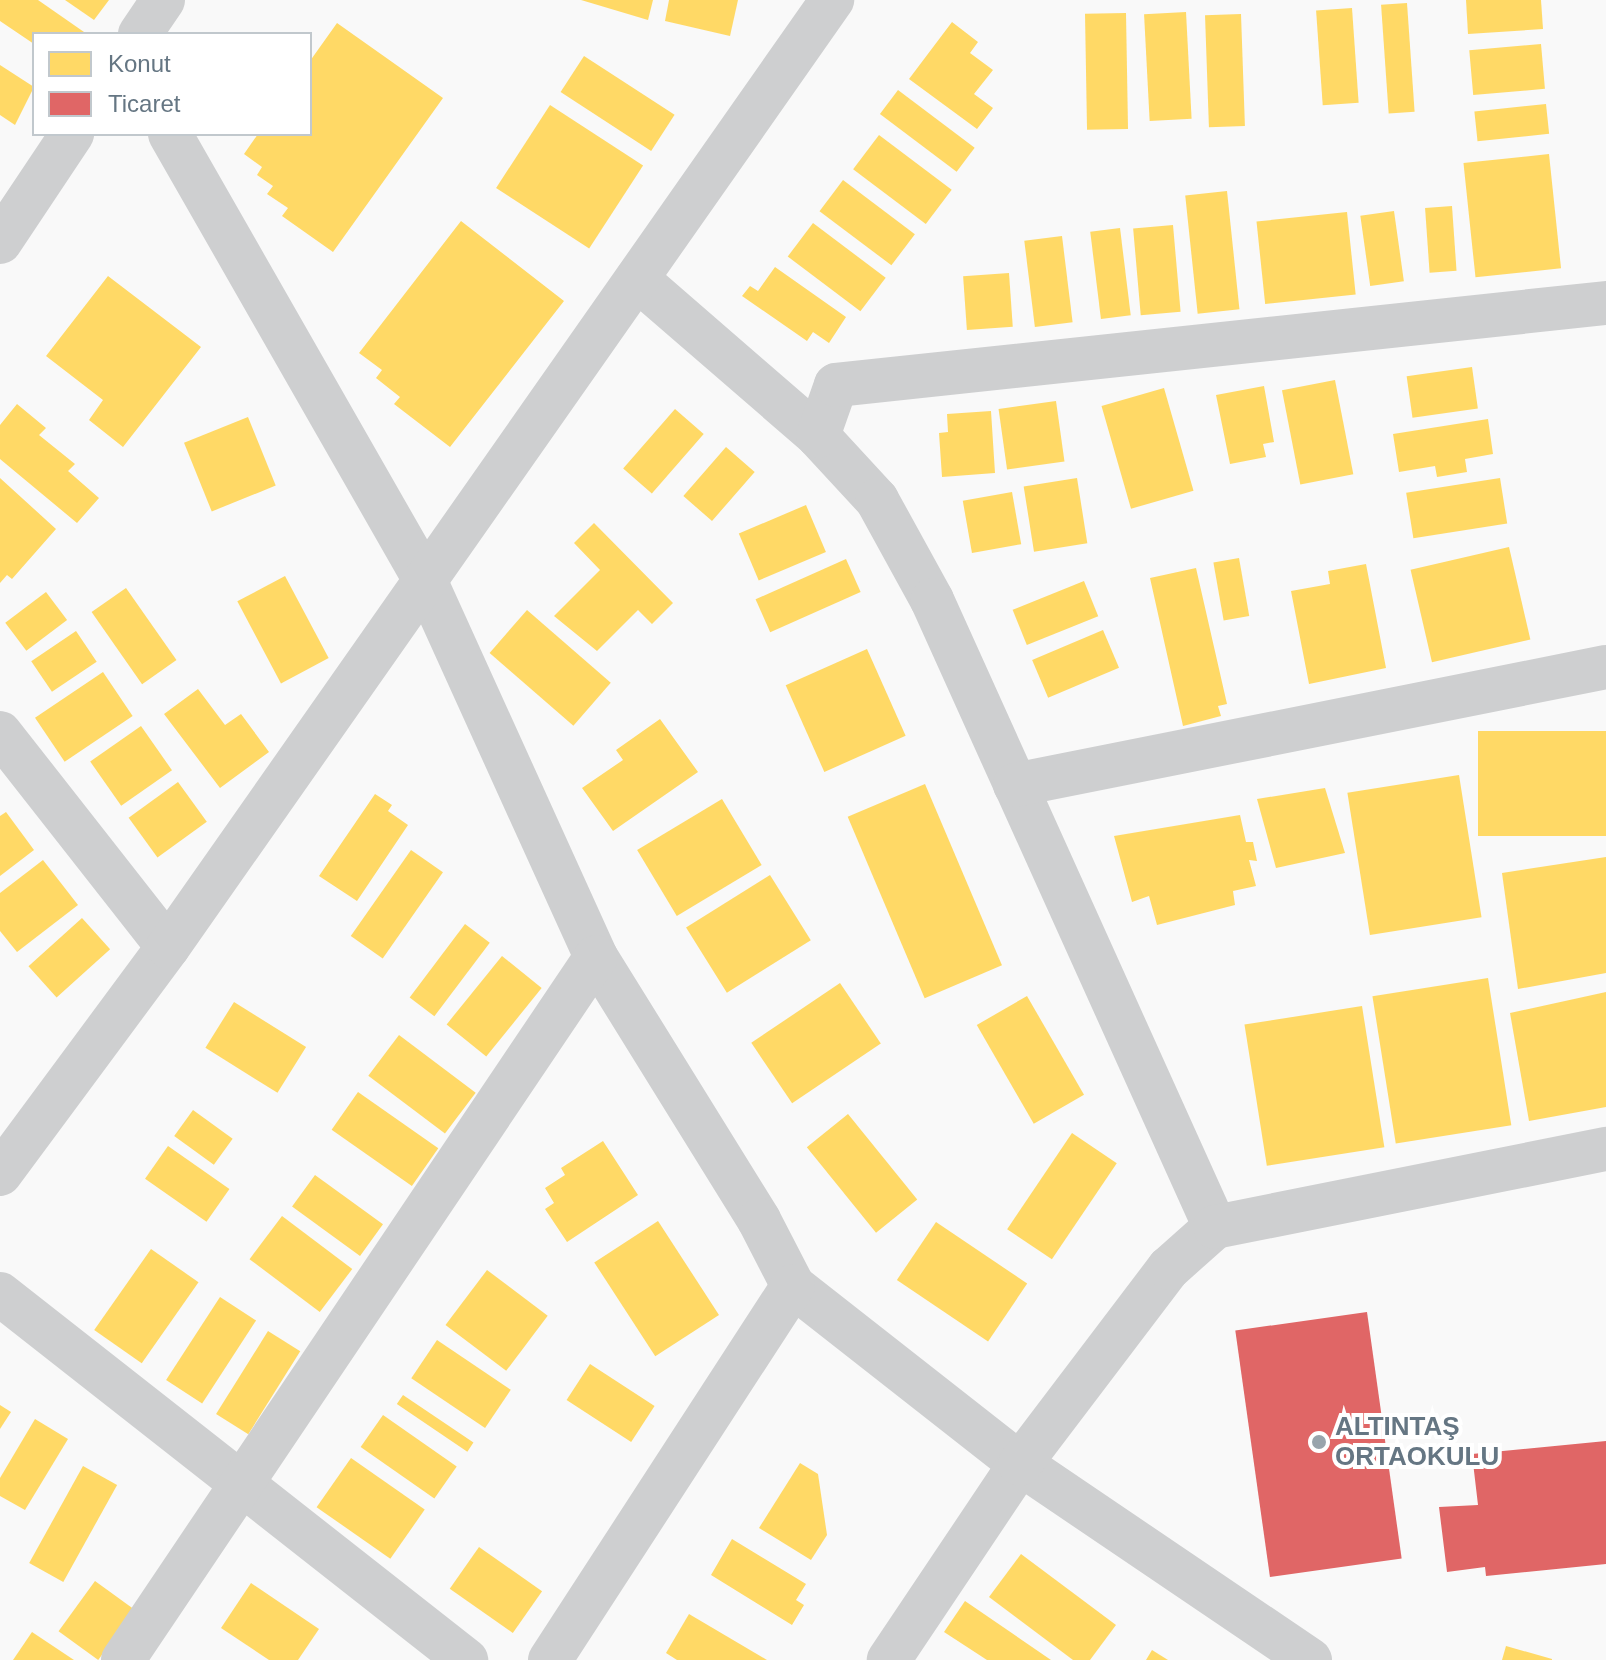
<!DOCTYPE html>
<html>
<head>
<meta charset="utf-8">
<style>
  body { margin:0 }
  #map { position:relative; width:1606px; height:1660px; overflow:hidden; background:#f9f9f9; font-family:Arial,sans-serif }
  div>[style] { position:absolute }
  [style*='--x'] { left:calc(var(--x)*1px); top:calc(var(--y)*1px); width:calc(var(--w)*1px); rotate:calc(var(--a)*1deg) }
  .homes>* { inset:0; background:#ffd966; transform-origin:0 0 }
  .shops>* { inset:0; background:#e06666; transform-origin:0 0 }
  .minor>* { height:44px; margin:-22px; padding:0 22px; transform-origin:22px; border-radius:22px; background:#cecfd0 }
  .dots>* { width:22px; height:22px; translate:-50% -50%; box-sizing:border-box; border:4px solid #fff; border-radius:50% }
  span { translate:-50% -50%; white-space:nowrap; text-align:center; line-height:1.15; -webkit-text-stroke:8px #fff; paint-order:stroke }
  .poi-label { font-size:26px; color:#657683; font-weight:700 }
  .left { translate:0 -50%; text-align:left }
  .legend { position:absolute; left:32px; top:32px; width:280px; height:104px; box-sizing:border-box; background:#fff; border:2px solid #c1c8cd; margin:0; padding:10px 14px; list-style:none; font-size:24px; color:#657683 }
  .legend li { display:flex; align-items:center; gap:16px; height:40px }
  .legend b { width:40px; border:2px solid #c1c8cd }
</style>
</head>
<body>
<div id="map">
  <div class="homes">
    <i style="clip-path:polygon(0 0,38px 0,84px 32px,34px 34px,34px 44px,0 21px)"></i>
    <i style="clip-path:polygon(65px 0,109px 0,94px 20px)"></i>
    <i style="clip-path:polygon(581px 0,653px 0,648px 20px)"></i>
    <i style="clip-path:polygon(669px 0,738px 0,730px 36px,665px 21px)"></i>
    <i style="clip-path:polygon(1466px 0,1541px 0,1543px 29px,1468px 34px)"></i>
    <i style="left:1407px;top:3px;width:109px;height:26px;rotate:86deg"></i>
    <i style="left:1352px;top:8px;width:95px;height:36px;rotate:86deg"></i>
    <i style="left:1186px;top:12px;width:107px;height:42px;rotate:87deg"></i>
    <i style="left:1126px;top:13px;width:116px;height:41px;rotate:89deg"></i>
    <i style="left:1241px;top:14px;width:112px;height:36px;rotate:88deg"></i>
    <i style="clip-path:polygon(952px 22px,978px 42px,970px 53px,993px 70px,974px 94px,993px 108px,977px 129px,909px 79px)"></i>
    <i style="clip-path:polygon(337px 23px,443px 98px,333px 252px,282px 216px,288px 208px,267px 194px,273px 186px,257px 175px,262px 167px,244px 154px,258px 134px,310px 134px,310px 61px)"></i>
    <i style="left:1541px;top:44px;width:45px;height:72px;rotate:85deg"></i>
    <i style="left:584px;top:56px;width:108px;height:43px;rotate:33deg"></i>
    <i style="clip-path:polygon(0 65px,34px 87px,15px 125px,0 115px)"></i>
    <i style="left:898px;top:90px;width:96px;height:30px;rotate:37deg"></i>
    <i style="left:1546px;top:104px;width:30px;height:72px;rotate:84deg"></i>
    <i style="left:550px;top:105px;width:111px;height:99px;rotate:33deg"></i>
    <i style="left:879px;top:135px;width:91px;height:43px;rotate:37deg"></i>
    <i style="left:1549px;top:154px;width:115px;height:86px;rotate:84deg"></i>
    <i style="left:843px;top:180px;width:90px;height:39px;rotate:37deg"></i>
    <i style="left:1227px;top:191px;width:119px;height:42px;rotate:84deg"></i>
    <i style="left:1452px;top:206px;width:65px;height:27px;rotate:86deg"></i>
    <i style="left:1394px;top:211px;width:71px;height:34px;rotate:82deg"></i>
    <i style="left:1347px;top:212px;width:83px;height:91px;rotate:84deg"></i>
    <i style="clip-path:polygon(461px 221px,564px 301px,450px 447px,394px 404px,400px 397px,376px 378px,382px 370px,359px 353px)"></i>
    <i style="left:813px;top:223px;width:91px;height:42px;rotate:37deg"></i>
    <i style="left:1173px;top:225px;width:87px;height:40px;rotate:85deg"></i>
    <i style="left:1120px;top:228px;width:88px;height:30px;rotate:83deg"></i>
    <i style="left:1062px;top:236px;width:87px;height:38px;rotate:83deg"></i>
    <i style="clip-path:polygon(775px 267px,846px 317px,829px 343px,813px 332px,807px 341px,742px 296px,750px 286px,758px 291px)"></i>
    <i style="left:1009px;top:273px;width:54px;height:46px;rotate:86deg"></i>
    <i style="clip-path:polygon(108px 276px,201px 347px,123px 447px,89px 420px,103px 400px,46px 356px)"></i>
    <i style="left:1472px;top:367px;width:42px;height:66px;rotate:82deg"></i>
    <i style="left:1335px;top:380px;width:96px;height:54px;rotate:79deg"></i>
    <i style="clip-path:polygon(1264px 386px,1274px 442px,1263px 444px,1266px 457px,1230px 464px,1216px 395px)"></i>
    <i style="left:1164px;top:388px;width:107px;height:65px;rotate:74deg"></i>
    <i style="left:1056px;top:401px;width:61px;height:58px;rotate:82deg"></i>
    <i style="clip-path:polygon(17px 404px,46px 428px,39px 435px,75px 464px,68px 471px,99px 498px,77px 523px,0 459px,0 425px)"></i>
    <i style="left:675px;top:409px;width:38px;height:79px;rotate:41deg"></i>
    <i style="clip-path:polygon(991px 411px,995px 473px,942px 477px,939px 433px,948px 432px,947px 414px)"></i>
    <i style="left:248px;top:417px;width:74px;height:69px;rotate:68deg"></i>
    <i style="clip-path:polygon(1488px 419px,1493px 454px,1465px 459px,1467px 472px,1437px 477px,1435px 466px,1399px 472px,1393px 434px)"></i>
    <i style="left:726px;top:447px;width:38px;height:65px;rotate:41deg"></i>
    <i style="clip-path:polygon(0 478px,56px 529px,12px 579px,7px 575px,0 583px)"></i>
    <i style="left:1077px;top:478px;width:66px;height:54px;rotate:81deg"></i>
    <i style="left:1500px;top:478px;width:46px;height:95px;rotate:81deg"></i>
    <i style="left:1012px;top:492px;width:53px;height:50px;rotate:80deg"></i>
    <i style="left:806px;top:505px;width:51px;height:73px;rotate:67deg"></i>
    <i style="clip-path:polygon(594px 523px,673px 603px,652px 624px,638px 610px,597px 651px,554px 616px,600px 570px,574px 543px)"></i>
    <i style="left:1509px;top:547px;width:95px;height:101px;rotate:77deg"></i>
    <i style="left:1239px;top:558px;width:59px;height:26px;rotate:80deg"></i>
    <i style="left:846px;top:559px;width:36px;height:99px;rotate:66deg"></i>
    <i style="clip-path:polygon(1366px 564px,1386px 668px,1309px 684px,1291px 591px,1330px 584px,1328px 571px)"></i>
    <i style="clip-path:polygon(1196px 568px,1227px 704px,1218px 706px,1221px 716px,1183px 726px,1150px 578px)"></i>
    <i style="left:285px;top:576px;width:93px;height:54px;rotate:62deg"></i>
    <i style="left:1084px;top:581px;width:38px;height:77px;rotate:68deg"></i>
    <i style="left:126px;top:588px;width:88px;height:42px;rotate:55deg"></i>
    <i style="left:46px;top:592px;width:35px;height:51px;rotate:53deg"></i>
    <i style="left:527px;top:610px;width:111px;height:57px;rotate:41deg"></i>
    <i style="left:1103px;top:630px;width:41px;height:77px;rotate:67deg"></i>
    <i style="left:76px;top:631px;width:37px;height:54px;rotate:56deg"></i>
    <i style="left:867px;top:649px;width:95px;height:89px;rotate:66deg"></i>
    <i style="left:103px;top:672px;width:53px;height:82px;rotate:56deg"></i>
    <i style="clip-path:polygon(198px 689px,225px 725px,241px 714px,269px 752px,220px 788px,164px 714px)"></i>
    <i style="clip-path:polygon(660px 719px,698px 772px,613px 831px,582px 788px,623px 760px,616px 750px)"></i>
    <i style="left:141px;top:726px;width:54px;height:62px;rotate:55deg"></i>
    <i style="left:1606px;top:731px;width:105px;height:128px;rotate:90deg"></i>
    <i style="left:1459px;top:775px;width:144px;height:113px;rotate:81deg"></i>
    <i style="left:178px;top:782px;width:49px;height:61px;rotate:54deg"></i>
    <i style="left:925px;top:784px;width:197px;height:84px;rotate:67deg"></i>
    <i style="clip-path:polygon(1325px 788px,1345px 853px,1276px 868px,1257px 799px)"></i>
    <i style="clip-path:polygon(375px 794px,392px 805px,388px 811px,408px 825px,357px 901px,319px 876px)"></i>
    <i style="left:722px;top:799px;width:77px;height:99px;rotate:59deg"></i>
    <i style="clip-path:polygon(6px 812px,34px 850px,0 876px,0 816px)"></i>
    <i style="clip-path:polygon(1240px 815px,1246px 842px,1253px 842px,1257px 861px,1249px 860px,1256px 886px,1233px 891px,1235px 905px,1157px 925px,1149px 896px,1132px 902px,1114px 836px)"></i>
    <i style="left:411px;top:850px;width:39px;height:105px;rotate:35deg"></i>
    <i style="clip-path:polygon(1606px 857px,1606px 973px,1518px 989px,1502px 873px)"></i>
    <i style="clip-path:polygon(43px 860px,78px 905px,17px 952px,0 931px,0 893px)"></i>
    <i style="left:770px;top:875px;width:77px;height:99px;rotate:58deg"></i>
    <i style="left:82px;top:918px;width:42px;height:72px;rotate:48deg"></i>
    <i style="left:465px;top:924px;width:31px;height:92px;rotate:37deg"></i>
    <i style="left:502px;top:956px;width:51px;height:88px;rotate:39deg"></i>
    <i style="left:1488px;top:978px;width:149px;height:117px;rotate:81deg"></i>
    <i style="left:840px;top:983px;width:73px;height:107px;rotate:56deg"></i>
    <i style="clip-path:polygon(1606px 992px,1606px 1107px,1529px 1121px,1510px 1013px)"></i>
    <i style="left:1027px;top:996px;width:114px;height:58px;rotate:60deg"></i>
    <i style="left:234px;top:1002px;width:85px;height:54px;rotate:32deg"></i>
    <i style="left:1362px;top:1006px;width:143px;height:119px;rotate:81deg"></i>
    <i style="left:399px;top:1035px;width:96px;height:51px;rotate:37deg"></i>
    <i style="left:358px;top:1092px;width:98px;height:46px;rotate:35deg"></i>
    <i style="left:193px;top:1110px;width:49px;height:32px;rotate:36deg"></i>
    <i style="left:848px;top:1114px;width:110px;height:53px;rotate:51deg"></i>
    <i style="left:1072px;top:1133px;width:54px;height:116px;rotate:34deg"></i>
    <i style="clip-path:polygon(603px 1141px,638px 1195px,567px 1242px,545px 1209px,554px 1203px,545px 1188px,565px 1175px,561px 1168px)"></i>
    <i style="left:168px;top:1146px;width:75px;height:40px;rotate:35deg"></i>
    <i style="left:315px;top:1175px;width:84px;height:39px;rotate:36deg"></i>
    <i style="left:282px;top:1216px;width:88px;height:54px;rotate:37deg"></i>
    <i style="left:658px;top:1221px;width:112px;height:76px;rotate:57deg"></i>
    <i style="left:936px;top:1222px;width:110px;height:70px;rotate:34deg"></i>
    <i style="left:151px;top:1249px;width:58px;height:99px;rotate:35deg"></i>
    <i style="left:487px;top:1270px;width:76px;height:69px;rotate:37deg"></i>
    <i style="left:220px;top:1297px;width:43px;height:99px;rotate:33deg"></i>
    <i style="left:268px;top:1331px;width:38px;height:98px;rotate:32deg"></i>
    <i style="left:437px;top:1340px;width:89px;height:46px;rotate:34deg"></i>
    <i style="left:590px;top:1364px;width:77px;height:43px;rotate:33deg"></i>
    <i style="left:403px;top:1395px;width:85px;height:11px;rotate:34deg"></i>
    <i style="clip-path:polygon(0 1405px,11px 1412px,0 1429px)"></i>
    <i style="left:383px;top:1415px;width:90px;height:39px;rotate:35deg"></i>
    <i style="clip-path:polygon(35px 1419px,68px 1439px,25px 1510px,0 1496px,0 1478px)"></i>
    <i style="left:351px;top:1458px;width:90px;height:60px;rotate:35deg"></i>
    <i style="clip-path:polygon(800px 1463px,818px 1474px,827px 1535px,811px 1560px,759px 1528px)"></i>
    <i style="left:83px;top:1466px;width:39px;height:111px;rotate:29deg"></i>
    <i style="clip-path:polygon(732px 1539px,806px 1584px,796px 1600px,804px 1605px,792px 1625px,711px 1575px)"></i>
    <i style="left:479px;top:1547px;width:77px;height:51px;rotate:35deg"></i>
    <i style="clip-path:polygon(1021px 1554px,1116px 1625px,1090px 1660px,1073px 1660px,989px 1597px)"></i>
    <i style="left:95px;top:1581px;width:49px;height:62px;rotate:36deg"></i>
    <i style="clip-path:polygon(251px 1583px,319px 1629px,298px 1660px,269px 1660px,221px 1628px)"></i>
    <i style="clip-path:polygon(965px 1601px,1051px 1660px,987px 1660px,944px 1632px)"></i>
    <i style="clip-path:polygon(689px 1614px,767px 1660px,677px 1660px,666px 1653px)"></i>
    <i style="clip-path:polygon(32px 1632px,74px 1660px,13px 1660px)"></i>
    <i style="clip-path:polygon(1506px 1646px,1552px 1659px,1552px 1660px,1502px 1660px)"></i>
    <i style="clip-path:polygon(1152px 1650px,1168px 1660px,1146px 1660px)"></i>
  </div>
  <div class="shops">
    <i style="left:1367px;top:1312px;width:249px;height:133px;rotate:82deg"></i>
    <i style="clip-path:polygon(1606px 1441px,1606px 1564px,1486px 1576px,1485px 1567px,1447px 1572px,1439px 1507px,1478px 1505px,1472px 1454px)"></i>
  </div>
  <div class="minor">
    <i style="--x:140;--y:34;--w:41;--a:-55.9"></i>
    <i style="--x:170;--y:134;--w:514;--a:60.24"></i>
    <i style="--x:425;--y:580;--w:414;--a:65.6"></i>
    <i style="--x:596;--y:957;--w:309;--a:58.2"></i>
    <i style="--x:759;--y:1220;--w:74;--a:62.7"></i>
    <i style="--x:793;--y:1286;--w:288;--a:38.1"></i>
    <i style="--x:1020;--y:1464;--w:236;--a:123.8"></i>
    <i style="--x:0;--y:242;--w:130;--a:-56.3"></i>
    <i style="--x:637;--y:279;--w:240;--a:40.9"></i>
    <i style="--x:818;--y:436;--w:87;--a:47.3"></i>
    <i style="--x:877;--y:500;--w:114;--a:61.2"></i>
    <i style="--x:932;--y:600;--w:688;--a:65.71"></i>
    <i style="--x:818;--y:436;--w:54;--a:-70.6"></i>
    <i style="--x:836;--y:385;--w:774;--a:-6.08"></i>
    <i style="--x:0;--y:733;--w:272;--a:51.9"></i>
    <i style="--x:1015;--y:785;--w:603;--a:-11.29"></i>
    <i style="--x:0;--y:1174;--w:282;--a:-53.5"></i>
    <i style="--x:168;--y:947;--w:1157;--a:-54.96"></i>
    <i style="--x:0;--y:1294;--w:593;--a:38.15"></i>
    <i style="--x:123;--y:1660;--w:847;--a:-56.07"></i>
    <i style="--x:550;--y:1660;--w:446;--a:-57"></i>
    <i style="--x:1310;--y:1660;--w:350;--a:-145.9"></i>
    <i style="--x:1020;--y:1464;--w:246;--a:-52.8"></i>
    <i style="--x:1169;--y:1268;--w:62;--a:-41.7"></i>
    <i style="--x:1215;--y:1227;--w:399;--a:-11.3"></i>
  </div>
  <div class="dots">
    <i style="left:1319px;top:1442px;background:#99a4ac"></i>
  </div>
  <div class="poi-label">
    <span class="left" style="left:1335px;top:1442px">ALTINTAŞ<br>ORTAOKULU</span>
  </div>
  <ul class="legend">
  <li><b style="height:22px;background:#ffd966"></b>Konut</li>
  <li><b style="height:22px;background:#e06666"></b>Ticaret</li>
  </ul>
</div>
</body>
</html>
